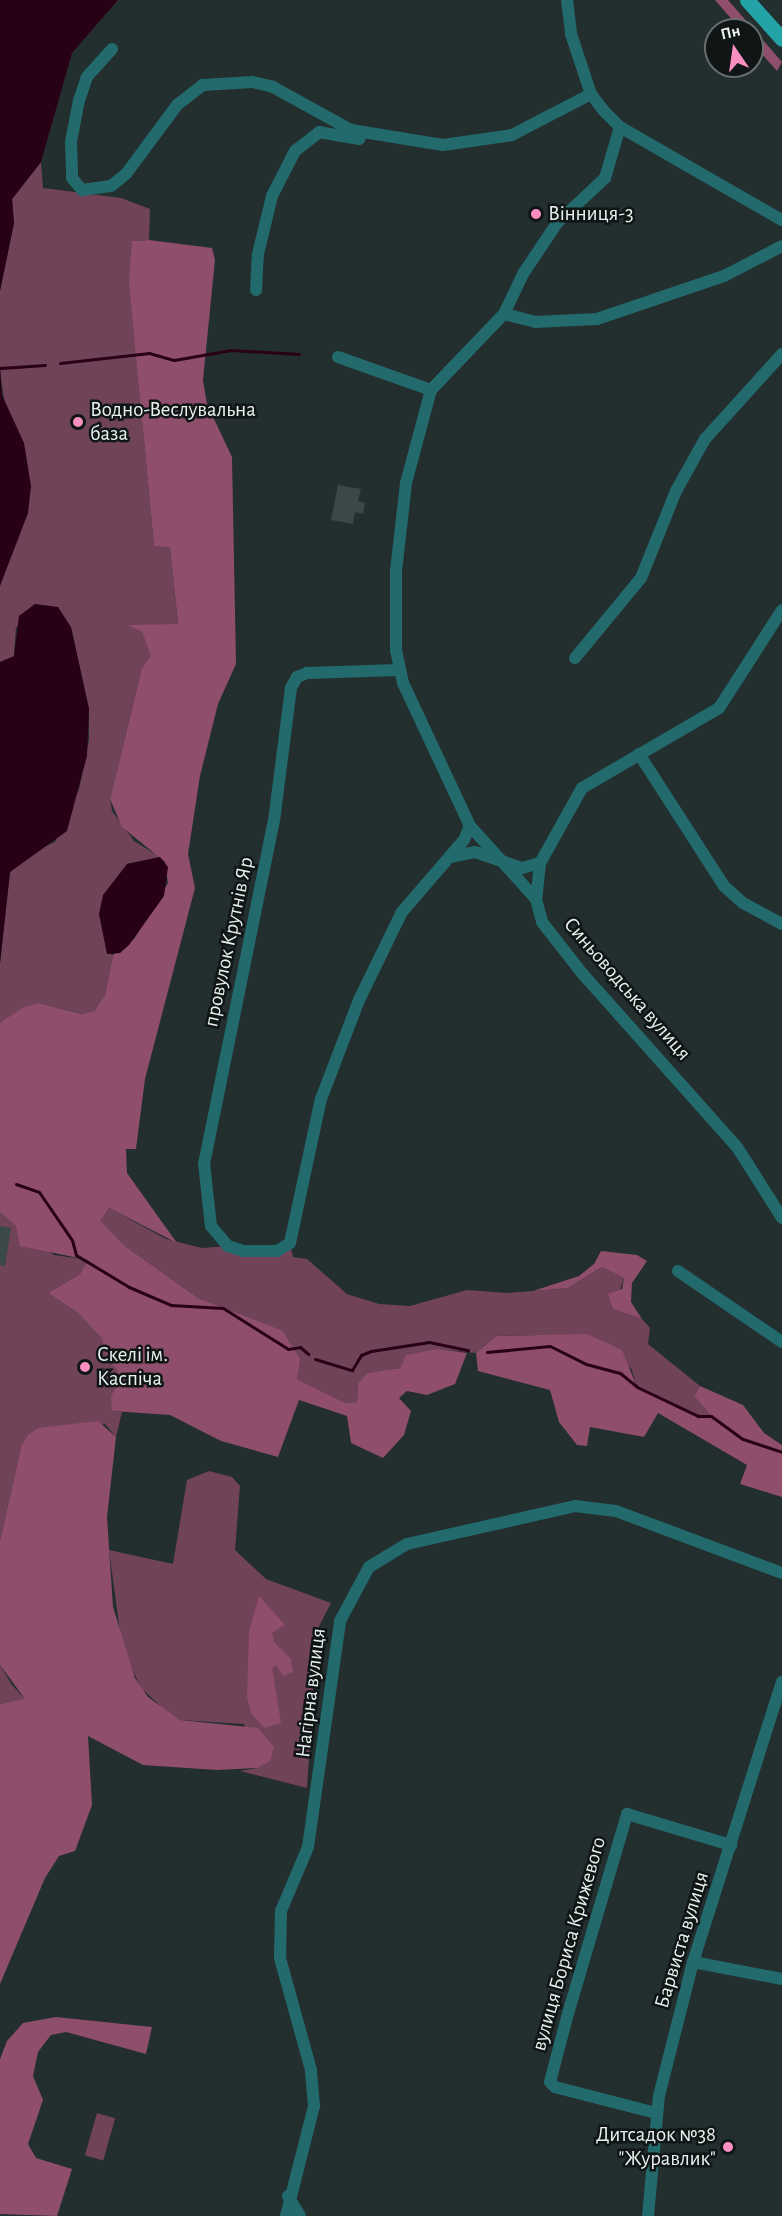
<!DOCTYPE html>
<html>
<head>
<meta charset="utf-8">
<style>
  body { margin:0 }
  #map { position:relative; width:782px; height:2216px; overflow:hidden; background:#232e2e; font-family:"Alegreya Sans",sans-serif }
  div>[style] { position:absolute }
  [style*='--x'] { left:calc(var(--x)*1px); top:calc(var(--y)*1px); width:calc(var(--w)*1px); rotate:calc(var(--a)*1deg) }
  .green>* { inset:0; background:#704358; transform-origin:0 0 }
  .forest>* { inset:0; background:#8e4e6c }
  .water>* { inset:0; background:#290117 }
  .stream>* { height:3px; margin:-1.5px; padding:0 1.5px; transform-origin:1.5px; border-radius:1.5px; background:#290117 }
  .building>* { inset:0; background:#3c4848 }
  .minor>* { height:12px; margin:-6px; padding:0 6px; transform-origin:6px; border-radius:6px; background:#236a6d }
  .major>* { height:15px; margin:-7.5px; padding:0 7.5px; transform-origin:7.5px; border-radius:7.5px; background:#23a3a8 }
  .dots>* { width:16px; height:16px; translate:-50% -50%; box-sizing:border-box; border:3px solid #101515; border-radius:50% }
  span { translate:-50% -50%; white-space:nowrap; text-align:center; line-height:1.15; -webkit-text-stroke:5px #101515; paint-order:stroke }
  .poi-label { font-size:21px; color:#e9f0f0 }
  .left { translate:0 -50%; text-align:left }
  .right { translate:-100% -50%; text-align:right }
  .street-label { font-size:21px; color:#e9f0f0 }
  .north { position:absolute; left:704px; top:18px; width:60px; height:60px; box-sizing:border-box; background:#101515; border:2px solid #676d6d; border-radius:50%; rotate:347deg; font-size:16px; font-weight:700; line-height:24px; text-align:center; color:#e9f0f0 }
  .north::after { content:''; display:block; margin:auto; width:21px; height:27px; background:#fc8fc2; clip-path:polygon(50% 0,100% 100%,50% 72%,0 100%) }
</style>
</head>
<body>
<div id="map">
  <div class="green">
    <i style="clip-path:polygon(41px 162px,43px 188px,121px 198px,150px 209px,149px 240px,132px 241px,144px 439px,154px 546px,170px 546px,178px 625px,133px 626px,142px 632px,152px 656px,140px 676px,110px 799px,112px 811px,134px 841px,160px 857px,127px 864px,108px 953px,113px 955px,105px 995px,94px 1011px,83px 1014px,38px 1003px,0 1023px,0 963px,10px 872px,29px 854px,55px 842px,79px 789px,89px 740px,89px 709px,71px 627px,16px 627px,0 847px,0 408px,5px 405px,0 373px,0 291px,14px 223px,12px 199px)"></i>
    <i style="clip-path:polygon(109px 1208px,166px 1239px,202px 1248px,228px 1246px,243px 1251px,290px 1243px,293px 1257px,307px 1259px,347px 1294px,379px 1304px,410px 1306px,467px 1290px,507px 1293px,568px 1288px,602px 1267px,624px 1278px,613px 1309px,642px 1319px,650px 1328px,648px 1344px,700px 1386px,694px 1396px,711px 1416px,698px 1416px,637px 1387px,631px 1368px,533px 1335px,496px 1336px,476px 1353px,438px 1349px,400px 1368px,367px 1373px,358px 1383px,357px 1402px,346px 1403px,297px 1379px,282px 1330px,198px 1298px,125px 1246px,99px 1221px)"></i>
    <i style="clip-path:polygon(0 1212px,54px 1255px,89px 1260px,80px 1274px,48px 1293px,78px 1313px,102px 1339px,106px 1356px,122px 1378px,112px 1411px,122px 1412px,116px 1437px,105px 1424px,21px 1447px,0 1541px)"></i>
    <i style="clip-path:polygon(209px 1471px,232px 1477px,240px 1486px,235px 1550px,266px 1579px,331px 1603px,317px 1630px,307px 1788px,240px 1771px,257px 1768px,244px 1724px,180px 1720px,168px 1713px,141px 1688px,122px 1647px,109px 1550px,173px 1564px,187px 1480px)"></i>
    <i style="clip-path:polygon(0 1665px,12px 1685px,26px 1700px,0 1704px)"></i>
    <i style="left:97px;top:2113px;width:19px;height:44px;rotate:16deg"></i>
  </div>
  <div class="forest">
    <i style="clip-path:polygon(715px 0,728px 0,782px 62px,777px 71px,752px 43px,752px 30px,741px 30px)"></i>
    <i style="clip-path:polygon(149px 240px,212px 248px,215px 260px,203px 380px,207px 404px,232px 457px,236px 664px,218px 704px,200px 776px,188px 854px,195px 888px,145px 1079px,136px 1149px,126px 1149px,127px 1173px,177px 1243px,109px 1208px,100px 1221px,125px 1246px,198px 1298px,282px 1330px,300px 1359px,297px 1379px,346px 1403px,357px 1402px,358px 1383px,367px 1373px,400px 1368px,406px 1355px,438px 1349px,467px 1353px,455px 1384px,427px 1395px,407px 1391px,399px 1398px,411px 1411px,404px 1435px,383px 1458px,351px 1443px,347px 1416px,299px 1400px,278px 1457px,221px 1441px,170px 1415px,112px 1411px,111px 1396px,122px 1378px,106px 1356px,102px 1339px,78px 1313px,48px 1293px,80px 1274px,88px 1260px,20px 1246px,16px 1226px,0 1212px,0 1023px,22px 1008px,38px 1003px,82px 1014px,94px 1011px,105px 995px,113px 955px,134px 939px,168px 883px,165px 862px,122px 827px,110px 799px,142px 668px,151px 656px,142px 632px,128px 625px,178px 624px,170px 547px,154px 546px,129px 282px,132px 241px)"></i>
    <i style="clip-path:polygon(601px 1251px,637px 1255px,647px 1261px,632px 1283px,631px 1302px,642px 1319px,613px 1309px,608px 1294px,622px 1289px,624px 1278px,602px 1267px,568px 1288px,533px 1291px,579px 1276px,594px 1264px)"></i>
    <i style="clip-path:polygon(587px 1334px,622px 1350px,637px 1387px,698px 1416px,711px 1416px,694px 1396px,700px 1386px,743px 1405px,764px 1433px,782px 1445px,782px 1497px,740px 1484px,747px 1465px,658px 1413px,644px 1437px,590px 1427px,587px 1446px,577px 1445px,559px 1422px,550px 1390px,478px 1371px,476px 1353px,496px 1336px)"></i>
    <i style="clip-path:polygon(98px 1421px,116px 1437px,107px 1517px,113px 1607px,135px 1678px,148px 1697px,180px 1720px,258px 1728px,274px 1747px,270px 1761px,257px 1768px,217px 1770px,143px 1765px,88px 1736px,92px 1805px,75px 1851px,59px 1856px,45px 1878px,0 1984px,0 1704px,25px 1699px,0 1665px,0 1541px,21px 1447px,28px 1435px,38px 1428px)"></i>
    <i style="clip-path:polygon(259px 1596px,285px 1625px,272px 1633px,274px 1642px,291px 1659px,293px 1672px,284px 1676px,276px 1665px,272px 1668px,281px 1723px,264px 1728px,251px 1713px,247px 1697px,249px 1632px)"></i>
    <i style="clip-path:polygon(56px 2017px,152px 2027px,146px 2054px,66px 2032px,51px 2035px,38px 2052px,33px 2076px,43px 2100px,28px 2144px,36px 2158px,72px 2169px,57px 2216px,0 2214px,0 2059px,7px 2041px,23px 2023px)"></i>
  </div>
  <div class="water">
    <i style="clip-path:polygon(0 0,118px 0,72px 53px,41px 162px,12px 199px,14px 223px,0 291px)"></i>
    <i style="clip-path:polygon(0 365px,2px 395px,24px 443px,31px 486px,28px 513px,0 586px)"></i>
    <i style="clip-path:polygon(35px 604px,58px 607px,71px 627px,89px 709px,87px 756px,67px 831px,10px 872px,0 963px,0 662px,14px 656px,19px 616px)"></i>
    <i style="clip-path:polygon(160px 857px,168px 867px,164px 896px,129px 945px,120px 953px,107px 954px,99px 914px,103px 895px,127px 864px)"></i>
  </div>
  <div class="stream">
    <i style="--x:60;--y:363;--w:90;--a:-6.4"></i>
    <i style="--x:149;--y:353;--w:26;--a:16"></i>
    <i style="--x:174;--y:360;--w:58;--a:-10"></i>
    <i style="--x:231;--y:350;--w:68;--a:3.4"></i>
    <i style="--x:0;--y:368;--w:45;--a:-3.8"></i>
    <i style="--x:16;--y:1184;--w:24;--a:19"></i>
    <i style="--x:39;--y:1192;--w:58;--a:55.5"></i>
    <i style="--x:72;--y:1240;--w:16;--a:75"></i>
    <i style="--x:76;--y:1255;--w:62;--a:31.1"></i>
    <i style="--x:129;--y:1287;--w:46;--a:23.2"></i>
    <i style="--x:171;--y:1305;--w:52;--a:3.3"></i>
    <i style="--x:223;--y:1308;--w:77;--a:32.2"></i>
    <i style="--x:288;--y:1349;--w:12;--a:-9"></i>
    <i style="--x:300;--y:1347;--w:11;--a:41"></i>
    <i style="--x:487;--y:1352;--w:63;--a:-5.4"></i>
    <i style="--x:550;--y:1346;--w:40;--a:26.6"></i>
    <i style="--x:586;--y:1364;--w:35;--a:15"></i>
    <i style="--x:620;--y:1373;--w:22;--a:39"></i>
    <i style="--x:637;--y:1387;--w:68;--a:25.4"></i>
    <i style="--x:698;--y:1416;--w:13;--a:0"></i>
    <i style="--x:711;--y:1416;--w:39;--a:36"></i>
    <i style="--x:743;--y:1439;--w:41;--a:18.4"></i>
    <i style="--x:315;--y:1359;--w:39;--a:17"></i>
    <i style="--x:352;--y:1370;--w:17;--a:-59"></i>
    <i style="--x:361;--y:1355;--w:11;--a:-22"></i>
    <i style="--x:371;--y:1351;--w:59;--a:-8.8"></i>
    <i style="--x:429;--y:1342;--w:40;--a:12"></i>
  </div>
  <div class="building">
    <i style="clip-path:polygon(338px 485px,361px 489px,358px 501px,365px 503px,363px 514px,355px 512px,353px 524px,331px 520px)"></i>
    <i style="clip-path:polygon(0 1226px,11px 1228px,5px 1266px,0 1265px)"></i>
  </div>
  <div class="minor">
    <i style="--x:567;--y:0;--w:34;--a:83"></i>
    <i style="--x:571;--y:34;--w:63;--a:71.6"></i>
    <i style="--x:591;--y:94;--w:20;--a:53"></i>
    <i style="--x:603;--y:110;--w:24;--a:45"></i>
    <i style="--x:620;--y:127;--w:187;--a:29.9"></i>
    <i style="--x:112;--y:49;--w:38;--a:132"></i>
    <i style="--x:87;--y:77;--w:24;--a:109"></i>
    <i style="--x:79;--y:100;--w:43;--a:100.8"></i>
    <i style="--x:71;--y:142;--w:36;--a:88"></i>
    <i style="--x:72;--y:178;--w:16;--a:50"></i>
    <i style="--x:82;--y:190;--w:29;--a:-8"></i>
    <i style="--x:111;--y:186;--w:19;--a:-39"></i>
    <i style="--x:126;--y:174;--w:86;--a:-53.5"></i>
    <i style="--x:177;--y:105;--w:33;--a:-38"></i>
    <i style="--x:203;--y:85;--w:49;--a:-3.5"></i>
    <i style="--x:252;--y:82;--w:22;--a:13"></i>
    <i style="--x:273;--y:87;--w:89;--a:28.9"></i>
    <i style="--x:351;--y:130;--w:93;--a:9.3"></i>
    <i style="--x:443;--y:145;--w:70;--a:-8.2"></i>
    <i style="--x:512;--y:135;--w:89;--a:-27.4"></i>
    <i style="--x:256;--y:290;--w:36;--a:-87"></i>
    <i style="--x:258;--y:254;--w:60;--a:-76.4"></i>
    <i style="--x:272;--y:196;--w:51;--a:-62.9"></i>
    <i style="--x:295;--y:151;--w:31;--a:-38"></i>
    <i style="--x:319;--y:132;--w:41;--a:9.9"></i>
    <i style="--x:504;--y:314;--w:32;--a:14"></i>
    <i style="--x:535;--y:322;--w:62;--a:-2.8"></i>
    <i style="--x:597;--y:319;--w:134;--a:-18.7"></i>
    <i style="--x:724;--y:276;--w:65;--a:-27.3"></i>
    <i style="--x:338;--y:357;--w:99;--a:19.5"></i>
    <i style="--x:782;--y:610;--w:117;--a:122.7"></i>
    <i style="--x:719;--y:708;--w:159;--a:149.7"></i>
    <i style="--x:582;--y:788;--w:86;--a:119.2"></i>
    <i style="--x:540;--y:863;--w:36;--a:96"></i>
    <i style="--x:536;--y:899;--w:24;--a:75"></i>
    <i style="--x:542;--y:922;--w:63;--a:52"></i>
    <i style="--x:581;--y:972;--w:234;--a:48.3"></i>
    <i style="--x:737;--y:1147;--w:84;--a:57.6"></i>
    <i style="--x:575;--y:658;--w:104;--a:-50.5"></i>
    <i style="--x:641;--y:578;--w:94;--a:-68.1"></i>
    <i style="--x:676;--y:491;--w:60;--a:-60.9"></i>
    <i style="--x:705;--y:439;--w:115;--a:-47.8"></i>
    <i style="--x:399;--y:670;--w:92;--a:178.1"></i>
    <i style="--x:307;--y:673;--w:11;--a:158"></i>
    <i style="--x:297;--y:677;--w:13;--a:119"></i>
    <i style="--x:291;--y:688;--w:133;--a:97.3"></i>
    <i style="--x:274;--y:820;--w:350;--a:101.5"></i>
    <i style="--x:204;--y:1163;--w:63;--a:83.7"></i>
    <i style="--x:211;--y:1226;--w:26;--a:50"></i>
    <i style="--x:228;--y:1246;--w:16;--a:18"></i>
    <i style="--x:243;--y:1251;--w:34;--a:0"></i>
    <i style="--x:277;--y:1251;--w:15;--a:-32"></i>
    <i style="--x:290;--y:1243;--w:147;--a:-77.9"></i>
    <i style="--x:321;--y:1099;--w:106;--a:-69"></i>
    <i style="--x:359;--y:1000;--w:98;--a:-64"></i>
    <i style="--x:402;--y:912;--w:95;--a:-49.3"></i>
    <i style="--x:464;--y:840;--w:15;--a:-67"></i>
    <i style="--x:470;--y:826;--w:158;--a:-115.1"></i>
    <i style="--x:403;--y:683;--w:33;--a:-102"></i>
    <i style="--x:396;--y:651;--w:80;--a:-90"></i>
    <i style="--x:396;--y:571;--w:89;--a:-83.5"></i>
    <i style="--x:406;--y:483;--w:96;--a:-75"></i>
    <i style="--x:431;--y:390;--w:105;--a:-46.2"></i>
    <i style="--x:504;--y:314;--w:44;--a:-64.6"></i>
    <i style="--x:523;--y:274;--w:61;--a:-56.3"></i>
    <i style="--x:557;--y:223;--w:66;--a:-43.2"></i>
    <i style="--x:605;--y:178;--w:53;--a:-73.6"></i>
    <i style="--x:639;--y:754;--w:157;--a:57.2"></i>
    <i style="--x:724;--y:886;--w:25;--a:42"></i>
    <i style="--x:743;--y:903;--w:44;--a:28.3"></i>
    <i style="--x:470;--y:826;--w:98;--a:47.9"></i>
    <i style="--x:450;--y:857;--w:25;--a:-11"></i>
    <i style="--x:475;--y:852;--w:50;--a:18.8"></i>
    <i style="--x:522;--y:868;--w:19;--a:-16"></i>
    <i style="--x:678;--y:1271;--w:126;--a:34.3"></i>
    <i style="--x:693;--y:1962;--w:91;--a:10.8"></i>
    <i style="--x:656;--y:2113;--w:104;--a:-165.6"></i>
    <i style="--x:555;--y:2087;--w:7;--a:-135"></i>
    <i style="--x:550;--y:2082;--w:67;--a:-75.3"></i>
    <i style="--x:567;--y:2017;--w:212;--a:-73.5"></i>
    <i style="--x:627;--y:1814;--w:109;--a:16.6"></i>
    <i style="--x:288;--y:2196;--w:23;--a:59"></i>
    <i style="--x:286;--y:2216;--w:114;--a:-75.7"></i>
    <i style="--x:314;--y:2106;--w:36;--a:-95"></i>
    <i style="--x:311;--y:2070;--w:116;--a:-105.5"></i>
    <i style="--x:280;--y:1958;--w:47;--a:-88.8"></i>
    <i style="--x:281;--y:1911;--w:69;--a:-67.1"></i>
    <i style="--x:308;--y:1847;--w:228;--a:-81.9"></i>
    <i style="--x:340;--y:1621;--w:61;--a:-61.8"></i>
    <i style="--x:369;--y:1567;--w:44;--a:-31.2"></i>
    <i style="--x:407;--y:1544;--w:172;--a:-12.7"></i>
    <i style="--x:575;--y:1506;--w:41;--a:7"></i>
    <i style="--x:616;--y:1511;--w:177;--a:20.5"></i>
    <i style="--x:648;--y:2216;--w:121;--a:-84.8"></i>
    <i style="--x:659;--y:2096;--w:138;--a:-75.8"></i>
    <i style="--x:693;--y:1962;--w:294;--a:-72.4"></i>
  </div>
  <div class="major">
    <i style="--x:747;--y:0;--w:52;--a:48.1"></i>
  </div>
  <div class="dots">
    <i style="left:536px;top:214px;background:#fc8fc2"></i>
    <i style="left:78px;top:422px;background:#fc8fc2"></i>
    <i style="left:85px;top:1367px;background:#fc8fc2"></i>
    <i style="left:728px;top:2147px;background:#fc8fc2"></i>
  </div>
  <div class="poi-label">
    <span class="left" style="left:548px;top:214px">Вінниця-3</span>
    <span class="left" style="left:90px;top:422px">Водно-Веслувальна<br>база</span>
    <span class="left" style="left:97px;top:1367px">Скелі ім.<br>Каспіча</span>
    <span class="right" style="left:716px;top:2147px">Дитсадок №38<br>"Журавлик"</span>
  </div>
  <div class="street-label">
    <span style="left:229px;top:942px;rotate:-78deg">провулок Крутнів Яр</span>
    <span style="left:627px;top:989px;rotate:49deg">Синьоводська вулиця</span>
    <span style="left:311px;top:1693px;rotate:-83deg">Нагірна вулиця</span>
    <span style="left:682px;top:1940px;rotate:-73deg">Барвиста вулиця</span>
    <span style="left:569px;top:1944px;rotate:-74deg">вулиця Бориса Крижевого</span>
  </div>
  <div class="north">Пн</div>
</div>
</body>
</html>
